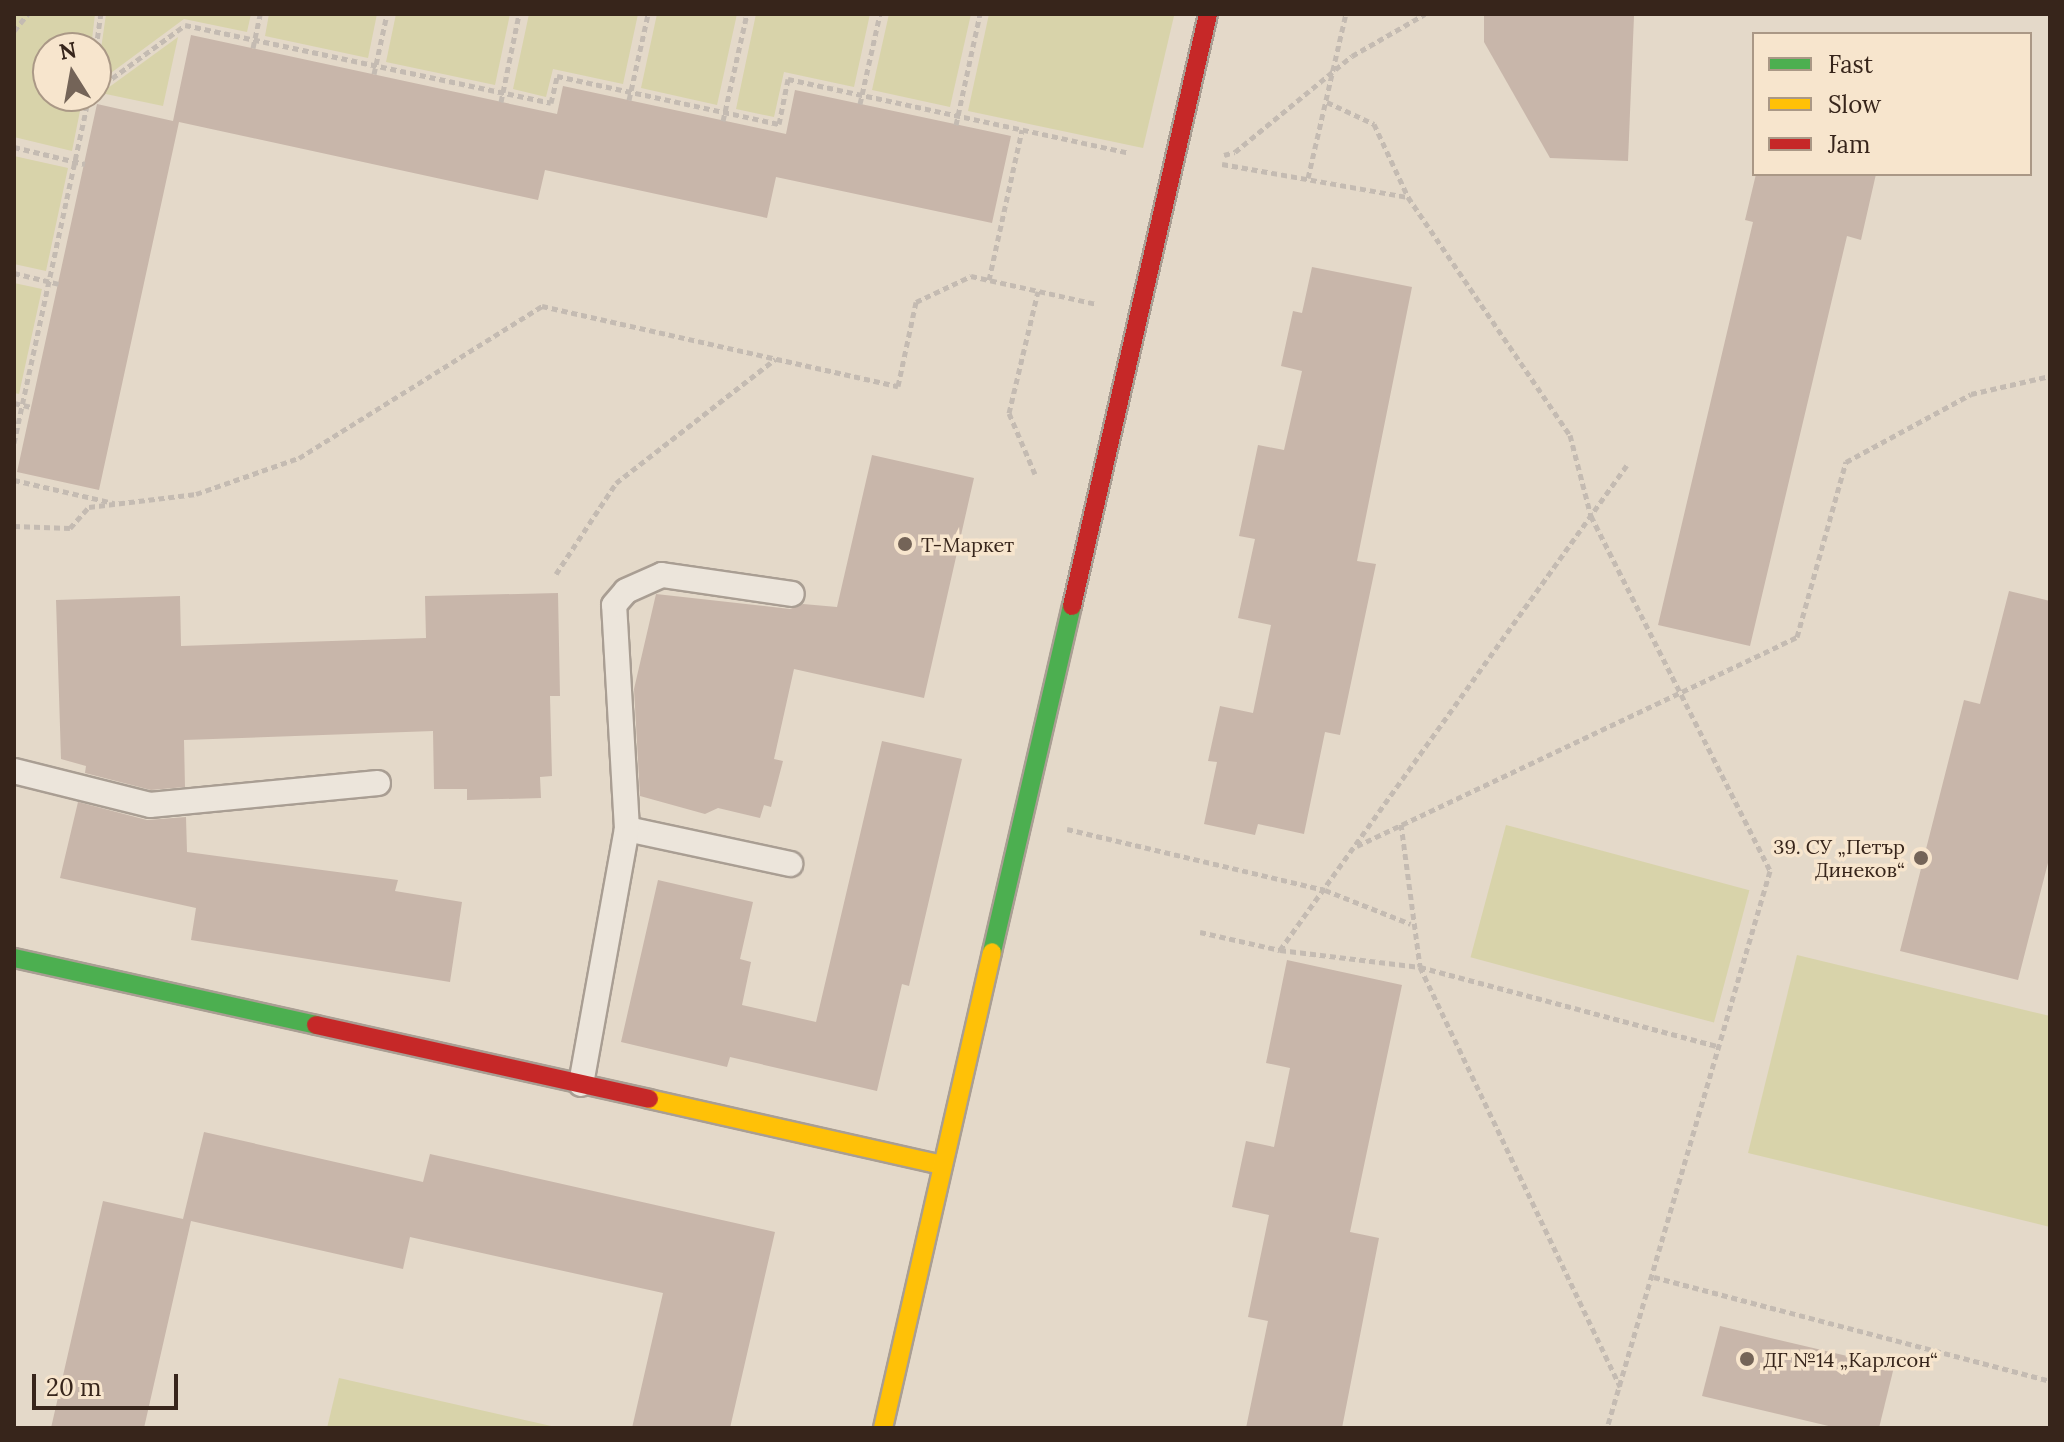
<!DOCTYPE html>
<html>
<head>
<meta charset="utf-8">
<style>
  body { margin:0 }
  #map { position:relative; width:2064px; height:1442px; overflow:hidden; background:#e4d9c9; font-family:Lora,serif }
  div>[style] { position:absolute }
  [style*='--x'] { left:calc(var(--x)*1px); top:calc(var(--y)*1px); width:calc(var(--w)*1px); rotate:calc(var(--a)*1deg) }
  .green>* { inset:0; background:#d8d3aa; transform-origin:0 0 }
  .building>* { inset:0; background:#c8b6aa }
  .path>* { height:5px; margin-top:-2.5px; transform-origin:0; background:repeating-linear-gradient(90deg,#c4bbb2 0 6px,transparent 0 10px) }
  .roads { filter:drop-shadow(2px 0 #a99e93) drop-shadow(-2px 0 #a99e93) drop-shadow(0 2px #a99e93) drop-shadow(0 -2px #a99e93) }
  .lane>* { height:24px; margin:-12px; padding:0 12px; transform-origin:12px; border-radius:12px; background:#ece5db }
  .fast>* { height:18px; margin:-9px; padding:0 9px; transform-origin:9px; border-radius:9px; background:#4caf50 }
  .slow>* { height:18px; margin:-9px; padding:0 9px; transform-origin:9px; border-radius:9px; background:#ffc107 }
  .jam>* { height:18px; margin:-9px; padding:0 9px; transform-origin:9px; border-radius:9px; background:#c62828 }
  .dots>* { width:22px; height:22px; translate:-50% -50%; box-sizing:border-box; border:4px solid #f7e5cd; border-radius:50% }
  span { translate:-50% -50%; white-space:nowrap; text-align:center; line-height:1.15; -webkit-text-stroke:7px #f7e5cd; paint-order:stroke }
  .poi-label { font-size:20px; color:#37251b }
  .left { translate:0 -50%; text-align:left }
  .right { translate:-100% -50%; text-align:right }
  .frame { position:absolute; inset:0; border:16px solid #37251b; pointer-events:none }
  .legend { position:absolute; left:1752px; top:32px; width:280px; height:144px; box-sizing:border-box; background:#f7e5cd; border:2px solid #aa9886; margin:0; padding:10px 14px; list-style:none; font-size:24px; color:#37251b }
  .legend li { display:flex; align-items:center; gap:16px; height:40px }
  .legend b { width:40px; border:2px solid #aa9886 }
  .north { position:absolute; left:32px; top:32px; width:80px; height:80px; box-sizing:border-box; background:#f7e5cd; border:2px solid #aa9886; border-radius:50%; rotate:349deg; font-size:22px; font-weight:700; line-height:32px; text-align:center; color:#37251b }
  .north::after { content:''; display:block; margin:auto; width:28px; height:36px; background:#746458; clip-path:polygon(50% 0,100% 100%,50% 72%,0 100%) }
  .scale { position:absolute; left:32px; top:1374px; width:146px; height:36px; box-sizing:border-box; border:4px solid #37251b; border-top:0; padding-left:10px; font-size:24px; line-height:28px; white-space:nowrap; color:#37251b; -webkit-text-stroke:6px #f7e5cd; paint-order:stroke }
</style>
</head>
<body>
<div id="map">
  <div class="green">
    <i style="clip-path:polygon(14px 14px,95px 14px,91px 48px,48px 48px,48px 96px,83px 96px,72px 151px,14px 137px)"></i>
    <i style="clip-path:polygon(106px 14px,251px 14px,247px 32px,184px 19px,96px 84px)"></i>
    <i style="clip-path:polygon(269px 14px,377px 14px,368px 58px,265px 36px)"></i>
    <i style="clip-path:polygon(396px 14px,510px 14px,495px 85px,386px 62px)"></i>
    <i style="clip-path:polygon(529px 14px,638px 14px,623px 84px,553px 69px,546px 97px,513px 89px)"></i>
    <i style="clip-path:polygon(657px 14px,737px 14px,717px 105px,641px 88px)"></i>
    <i style="clip-path:polygon(756px 14px,870px 14px,854px 87px,784px 72px,774px 117px,736px 109px)"></i>
    <i style="clip-path:polygon(889px 14px,971px 14px,950px 107px,872px 90px)"></i>
    <i style="clip-path:polygon(989px 14px,1174px 16px,1143px 148px,968px 111px)"></i>
    <i style="clip-path:polygon(178px 37px,163px 106px,101px 93px)"></i>
    <i style="clip-path:polygon(14px 156px,68px 168px,46px 271px,14px 264px)"></i>
    <i style="clip-path:polygon(14px 283px,42px 289px,19px 394px,14px 393px)"></i>
    <i style="left:1506px;top:825px;width:252px;height:137px;rotate:15deg"></i>
    <i style="clip-path:polygon(1797px 955px,2050px 1016px,2050px 1227px,1748px 1153px)"></i>
    <i style="clip-path:polygon(339px 1378px,560px 1428px,327px 1428px)"></i>
  </div>
  <div class="building">
    <i style="clip-path:polygon(1484px 14px,1634px 16px,1628px 161px,1550px 158px,1484px 42px)"></i>
    <i style="clip-path:polygon(191px 35px,557px 114px,563px 86px,786px 134px,795px 90px,1011px 136px,992px 223px,776px 177px,767px 218px,545px 170px,538px 200px,179px 122px,99px 490px,17px 472px,97px 104px,173px 121px)"></i>
    <i style="clip-path:polygon(1756px 174px,1876px 174px,1861px 240px,1847px 236px,1750px 646px,1658px 625px,1753px 222px,1745px 220px)"></i>
    <i style="clip-path:polygon(1312px 267px,1412px 287px,1357px 561px,1376px 564px,1340px 735px,1325px 732px,1304px 834px,1258px 824px,1255px 835px,1204px 824px,1217px 762px,1208px 761px,1220px 706px,1253px 713px,1271px 625px,1238px 618px,1255px 539px,1239px 536px,1258px 445px,1284px 450px,1302px 371px,1281px 366px,1293px 311px,1302px 313px)"></i>
    <i style="clip-path:polygon(872px 455px,974px 478px,924px 698px,794px 669px,774px 759px,783px 761px,771px 807px,764px 805px,760px 818px,718px 808px,705px 814px,640px 796px,634px 689px,656px 594px,790px 609px,803px 604px,837px 607px)"></i>
    <i style="clip-path:polygon(2009px 591px,2050px 601px,2050px 855px,2018px 980px,1900px 951px,1964px 700px,1980px 704px)"></i>
    <i style="clip-path:polygon(558px 593px,560px 696px,550px 696px,552px 776px,540px 777px,541px 798px,467px 800px,467px 789px,434px 789px,433px 731px,184px 740px,185px 787px,151px 790px,85px 773px,86px 766px,61px 759px,56px 600px,180px 596px,181px 646px,426px 638px,425px 596px)"></i>
    <i style="clip-path:polygon(882px 741px,962px 759px,909px 986px,902px 984px,877px 1091px,730px 1057px,727px 1067px,621px 1042px,658px 880px,753px 902px,740px 959px,751px 962px,742px 1005px,816px 1022px)"></i>
    <i style="clip-path:polygon(78px 802px,147px 820px,186px 817px,187px 852px,398px 880px,395px 891px,462px 902px,450px 982px,191px 940px,196px 908px,60px 878px)"></i>
    <i style="clip-path:polygon(1287px 960px,1402px 985px,1350px 1232px,1379px 1238px,1342px 1428px,1246px 1428px,1268px 1321px,1248px 1317px,1269px 1215px,1232px 1207px,1246px 1141px,1274px 1147px,1290px 1068px,1266px 1063px)"></i>
    <i style="clip-path:polygon(204px 1132px,423px 1182px,430px 1154px,775px 1232px,730px 1428px,632px 1428px,663px 1293px,410px 1237px,403px 1269px,191px 1221px,144px 1428px,51px 1428px,103px 1201px,183px 1219px)"></i>
    <i style="clip-path:polygon(1720px 1326px,1894px 1367px,1879px 1428px,1837px 1428px,1702px 1396px)"></i>
  </div>
  <div class="path">
    <i style="--x:14;--y:31;--w:22;--a:-51"></i>
    <i style="--x:96;--y:48;--w:34;--a:-82"></i>
    <i style="--x:253;--y:48;--w:35;--a:-78"></i>
    <i style="--x:374;--y:74;--w:61;--a:-77.8"></i>
    <i style="--x:96;--y:90;--w:110;--a:-36.1"></i>
    <i style="--x:185;--y:25;--w:374;--a:12"></i>
    <i style="--x:551;--y:103;--w:28;--a:-77"></i>
    <i style="--x:557;--y:76;--w:227;--a:12.2"></i>
    <i style="--x:779;--y:124;--w:46;--a:-78.7"></i>
    <i style="--x:788;--y:79;--w:347;--a:12.2"></i>
    <i style="--x:629;--y:100;--w:88;--a:-77.5"></i>
    <i style="--x:501;--y:102;--w:90;--a:-78.4"></i>
    <i style="--x:1327;--y:102;--w:52;--a:25.1"></i>
    <i style="--x:1374;--y:124;--w:81;--a:65"></i>
    <i style="--x:1408;--y:197;--w:288;--a:55.8"></i>
    <i style="--x:1570;--y:435;--w:84;--a:75.5"></i>
    <i style="--x:1591;--y:516;--w:398;--a:63.2"></i>
    <i style="--x:1770;--y:871;--w:580;--a:106.31"></i>
    <i style="--x:860;--y:104;--w:92;--a:-77.5"></i>
    <i style="--x:723;--y:121;--w:110;--a:-77.4"></i>
    <i style="--x:956;--y:125;--w:114;--a:-77.8"></i>
    <i style="--x:14;--y:147;--w:73;--a:13.5"></i>
    <i style="--x:1224;--y:155;--w:11;--a:-15"></i>
    <i style="--x:1235;--y:152;--w:151;--a:-39.4"></i>
    <i style="--x:1352;--y:56;--w:84;--a:-29.9"></i>
    <i style="--x:1222;--y:164;--w:189;--a:10.1"></i>
    <i style="--x:1308;--y:178;--w:168;--a:-77"></i>
    <i style="--x:14;--y:273;--w:46;--a:13.7"></i>
    <i style="--x:989;--y:280;--w:154;--a:-77.6"></i>
    <i style="--x:14;--y:403;--w:18;--a:13"></i>
    <i style="--x:14;--y:443;--w:355;--a:-77.8"></i>
    <i style="--x:1035;--y:474;--w:66;--a:-113.1"></i>
    <i style="--x:1009;--y:413;--w:125;--a:-76.6"></i>
    <i style="--x:14;--y:480;--w:103;--a:13"></i>
    <i style="--x:14;--y:526;--w:56;--a:2"></i>
    <i style="--x:70;--y:528;--w:28;--a:-48"></i>
    <i style="--x:89;--y:507;--w:108;--a:-6.9"></i>
    <i style="--x:196;--y:494;--w:109;--a:-19.3"></i>
    <i style="--x:299;--y:458;--w:287;--a:-32"></i>
    <i style="--x:542;--y:306;--w:365;--a:12.7"></i>
    <i style="--x:898;--y:386;--w:86;--a:-77.9"></i>
    <i style="--x:916;--y:302;--w:61;--a:-25.3"></i>
    <i style="--x:971;--y:276;--w:128;--a:12.6"></i>
    <i style="--x:556;--y:574;--w:109;--a:-56.6"></i>
    <i style="--x:616;--y:483;--w:202;--a:-37.9"></i>
    <i style="--x:1401;--y:824;--w:144;--a:82.4"></i>
    <i style="--x:1420;--y:967;--w:465;--a:64.5"></i>
    <i style="--x:1067;--y:829;--w:265;--a:13.3"></i>
    <i style="--x:1325;--y:890;--w:92;--a:21.6"></i>
    <i style="--x:1357;--y:846;--w:487;--a:-25.4"></i>
    <i style="--x:1797;--y:637;--w:182;--a:-74.4"></i>
    <i style="--x:1846;--y:462;--w:142;--a:-28.5"></i>
    <i style="--x:1971;--y:394;--w:81;--a:-12.8"></i>
    <i style="--x:1200;--y:932;--w:82;--a:12.7"></i>
    <i style="--x:1280;--y:950;--w:141;--a:6.9"></i>
    <i style="--x:1420;--y:967;--w:310;--a:14.9"></i>
    <i style="--x:1280;--y:950;--w:596;--a:-54.42"></i>
    <i style="--x:1654;--y:1277;--w:409;--a:14.7"></i>
  </div>
  <div class="roads">
    <div class="lane">
      <i style="--x:14;--y:771;--w:140;--a:14"></i>
      <i style="--x:150;--y:805;--w:229;--a:-5.5"></i>
      <i style="--x:627;--y:829;--w:167;--a:12.1"></i>
      <i style="--x:581;--y:1084;--w:259;--a:-79.8"></i>
      <i style="--x:627;--y:829;--w:224;--a:-93.3"></i>
      <i style="--x:614;--y:605;--w:18;--a:-49"></i>
      <i style="--x:626;--y:591;--w:39;--a:-24"></i>
      <i style="--x:662;--y:575;--w:131;--a:8.3"></i>
    </div>
    <div class="fast">
      <i style="--x:992;--y:952;--w:355;--a:-77"></i>
      <i style="--x:14;--y:958;--w:309;--a:12.5"></i>
    </div>
    <div class="slow">
      <i style="--x:649;--y:1099;--w:301;--a:12.7"></i>
      <i style="--x:883;--y:1428;--w:488;--a:-77.1"></i>
    </div>
    <div class="jam">
      <i style="--x:1072;--y:606;--w:607;--a:-77.06"></i>
      <i style="--x:316;--y:1025;--w:341;--a:12.5"></i>
    </div>
  </div>
  <div class="dots">
    <i style="left:905px;top:544px;background:#746458"></i>
    <i style="left:1921px;top:858px;background:#746458"></i>
    <i style="left:1747px;top:1359px;background:#746458"></i>
  </div>
  <div class="poi-label">
    <span class="left" style="left:921px;top:544px">Т-Маркет</span>
    <span class="right" style="left:1905px;top:858px">39. СУ „Петър<br>Динеков“</span>
    <span class="left" style="left:1763px;top:1359px">ДГ №14 „Карлсон“</span>
  </div>
  <div class="frame"></div>
  <ul class="legend">
  <li><b style="height:10px;background:#4caf50"></b>Fast</li>
  <li><b style="height:10px;background:#ffc107"></b>Slow</li>
  <li><b style="height:10px;background:#c62828"></b>Jam</li>
  </ul>
  <div class="north">N</div>
  <div class="scale">20 m</div>
</div>
</body>
</html>
